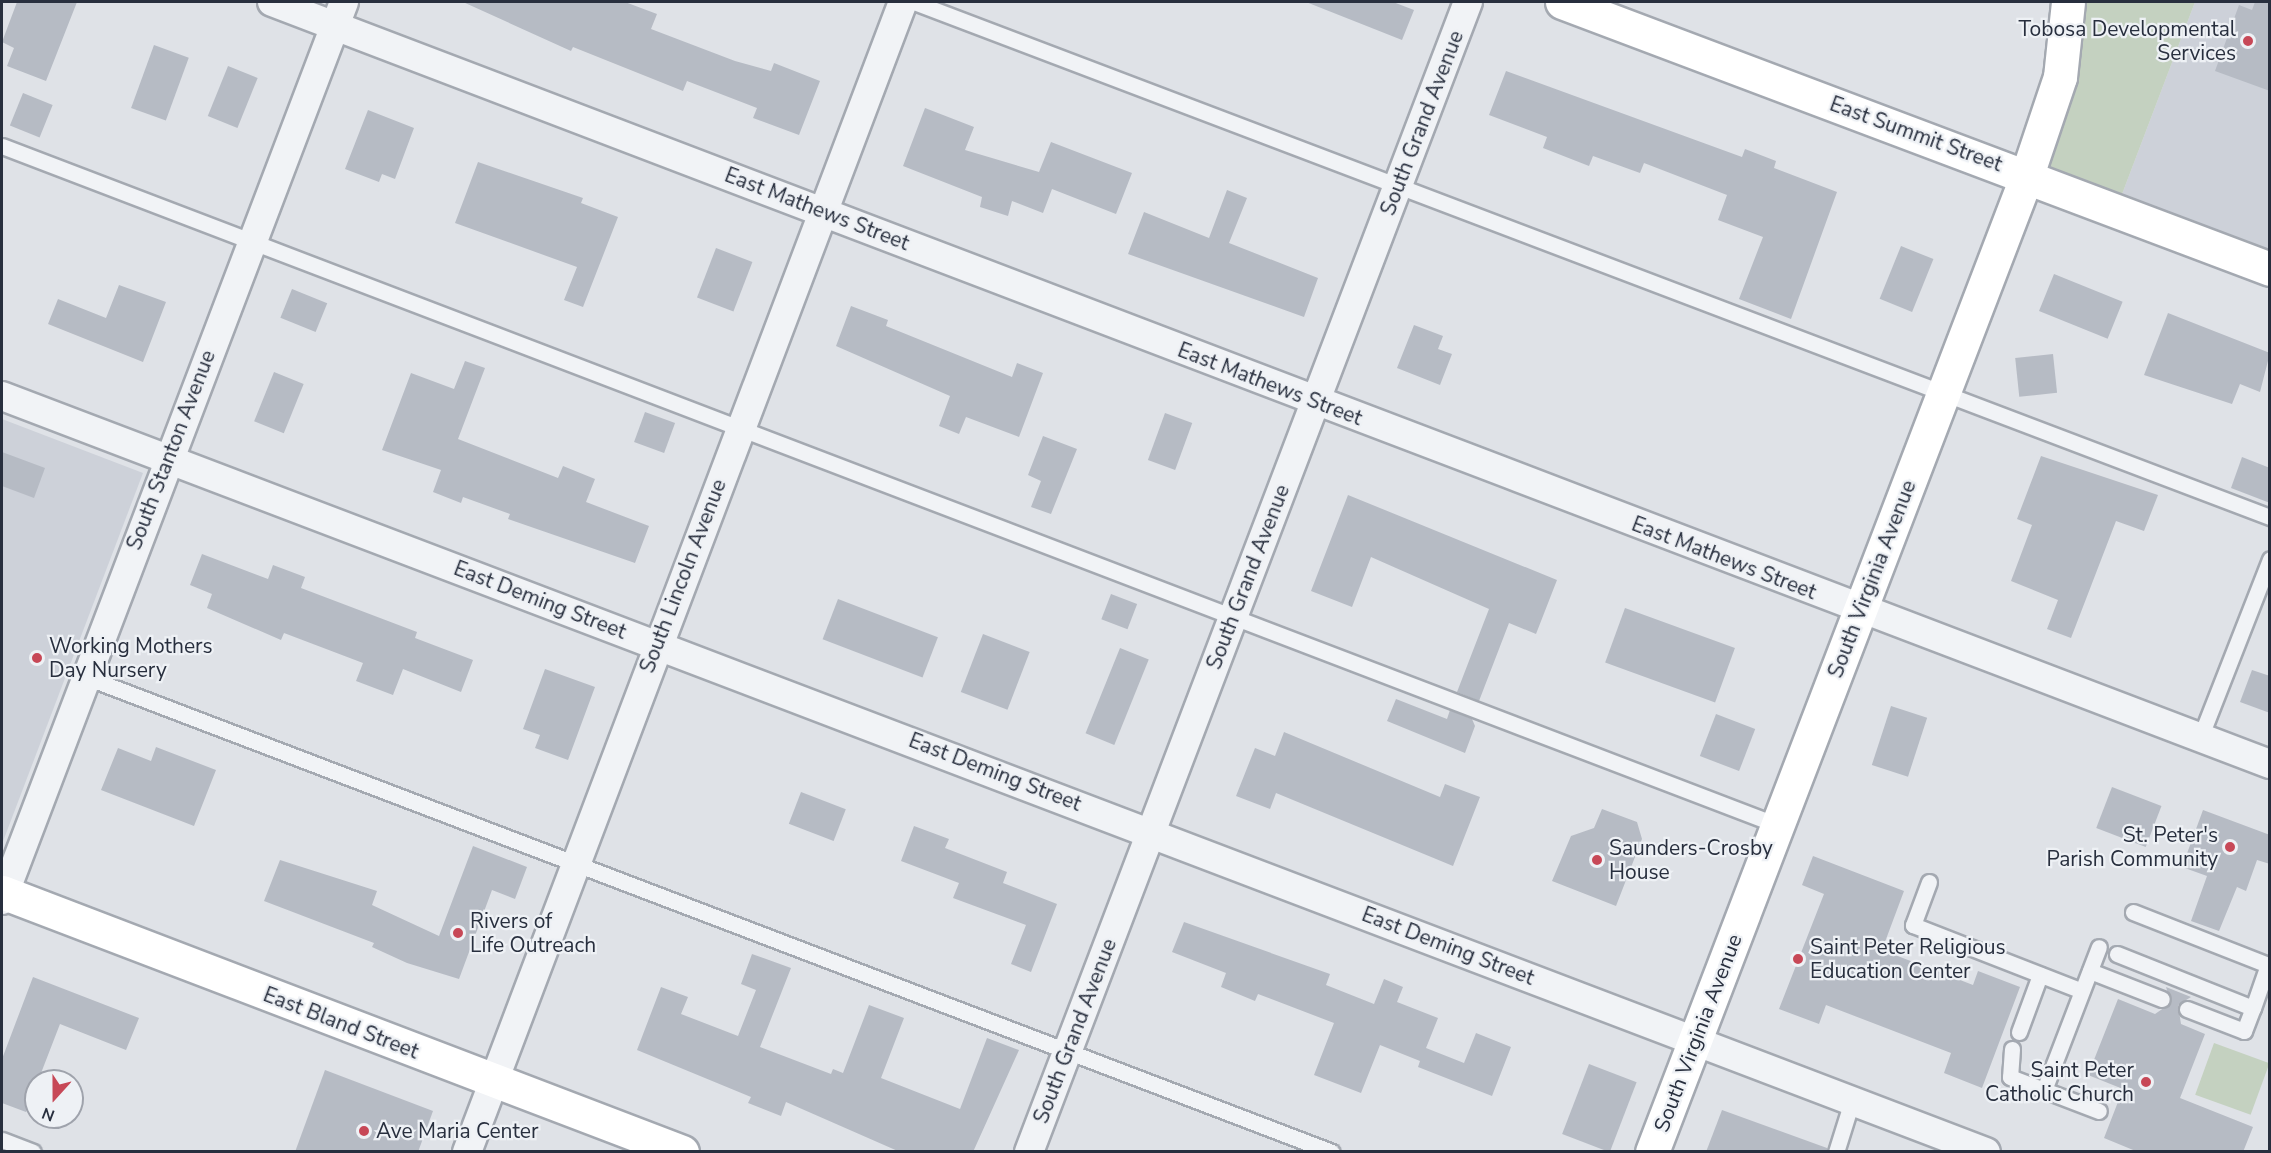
<!DOCTYPE html>
<html>
<head>
<meta charset="utf-8">
<style>
  body { margin:0 }
  #map { position:relative; width:2271px; height:1153px; overflow:hidden; background:#dfe2e7; font-family:"Nunito Sans",sans-serif }
  div>[style] { position:absolute }
  [style*='--x'] { left:calc(var(--x)*1px); top:calc(var(--y)*1px); width:calc(var(--w)*1px); rotate:calc(var(--a)*1deg) }
  .built>* { inset:0; background:#cdd1d9 }
  .green>* { inset:0; background:#c4d1c0; transform-origin:0 0 }
  .building>* { inset:0; background:#b6bbc4; transform-origin:0 0 }
  .roads { filter:drop-shadow(2px 0 #a4a9b1) drop-shadow(-2px 0 #a4a9b1) drop-shadow(0 2px #a4a9b1) drop-shadow(0 -2px #a4a9b1) }
  .lane>* { height:15px; margin:-7.5px; padding:0 7.5px; transform-origin:7.5px; border-radius:7.5px; background:#f1f3f6 }
  .street>* { height:28px; margin:-14px; padding:0 14px; transform-origin:14px; border-radius:14px; background:#f1f3f6 }
  .secondary>* { height:33px; margin:-16.5px; padding:0 16.5px; transform-origin:16.5px; border-radius:16.5px; background:#fff }
  .dots>* { width:16px; height:16px; translate:-50% -50%; box-sizing:border-box; border:3px solid #eef1f5; border-radius:50% }
  span { translate:-50% -50%; white-space:nowrap; text-align:center; line-height:1.15; -webkit-text-stroke:4.5px #eef1f5; paint-order:stroke }
  .poi-label { font-size:21px; color:#282f3e }
  .right { translate:-100% -50%; text-align:right }
  .left { translate:0 -50%; text-align:left }
  .street-label { font-size:21px; color:#282f3e }
  .frame { position:absolute; inset:0; border:3px solid #282f3e; pointer-events:none }
  .north { position:absolute; left:24px; top:1069px; width:60px; height:60px; box-sizing:border-box; background:#eef1f5; border:2px solid #9fa3ac; border-radius:50%; rotate:201deg; font-size:16px; font-weight:700; line-height:24px; text-align:center; color:#282f3e }
  .north::after { content:''; display:block; margin:auto; width:21px; height:27px; background:#c74857; clip-path:polygon(50% 0,100% 100%,50% 72%,0 100%) }
</style>
</head>
<body>
<div id="map">
  <div class="built">
    <i style="clip-path:polygon(2195px 2px,2269px 2px,2269px 269px,2116px 210px)"></i>
    <i style="clip-path:polygon(2px 419px,143px 473px,2px 844px)"></i>
  </div>
  <div class="green">
    <i style="clip-path:polygon(2068px 2px,2195px 2px,2116px 210px,2027px 175px)"></i>
    <i style="left:2214px;top:1043px;width:59px;height:55px;rotate:20deg"></i>
  </div>
  <div class="building">
    <i style="clip-path:polygon(17px 2px,77px 2px,46px 81px,7px 66px,14px 48px,2px 42px)"></i>
    <i style="clip-path:polygon(463px 2px,625px 2px,657px 14px,651px 29px,735px 61px,771px 71px,774px 63px,820px 81px,799px 135px,753px 118px,757px 108px,687px 81px,683px 91px,573px 47px,571px 51px)"></i>
    <i style="clip-path:polygon(1306px 2px,1393px 2px,1414px 10px,1402px 40px)"></i>
    <i style="clip-path:polygon(2255px 2px,2270px 2px,2270px 91px,2215px 71px,2239px 5px,2252px 10px)"></i>
    <i style="left:154px;top:45px;width:37px;height:67px;rotate:20deg"></i>
    <i style="left:228px;top:66px;width:32px;height:54px;rotate:22deg"></i>
    <i style="clip-path:polygon(1506px 71px,1742px 157px,1745px 149px,1776px 161px,1774px 168px,1837px 192px,1791px 319px,1739px 299px,1763px 237px,1718px 220px,1727px 195px,1644px 163px,1640px 173px,1593px 156px,1589px 166px,1543px 148px,1547px 137px,1489px 115px)"></i>
    <i style="left:23px;top:93px;width:32px;height:35px;rotate:22deg"></i>
    <i style="clip-path:polygon(925px 108px,974px 127px,965px 150px,1039px 172px,1051px 142px,1132px 173px,1116px 214px,1052px 189px,1043px 213px,1012px 201px,1008px 216px,980px 207px,982px 197px,903px 166px)"></i>
    <i style="clip-path:polygon(368px 110px,414px 128px,395px 179px,382px 174px,379px 182px,345px 169px)"></i>
    <i style="clip-path:polygon(478px 162px,583px 198px,581px 203px,618px 217px,583px 307px,564px 300px,577px 267px,455px 223px)"></i>
    <i style="clip-path:polygon(1227px 190px,1247px 198px,1229px 243px,1318px 278px,1304px 317px,1128px 254px,1144px 212px,1209px 238px)"></i>
    <i style="left:1901px;top:246px;width:35px;height:57px;rotate:22deg"></i>
    <i style="left:716px;top:248px;width:39px;height:53px;rotate:21deg"></i>
    <i style="left:2054px;top:274px;width:74px;height:40px;rotate:22deg"></i>
    <i style="clip-path:polygon(119px 285px,166px 302px,143px 362px,48px 324px,58px 299px,106px 318px)"></i>
    <i style="left:292px;top:289px;width:38px;height:31px;rotate:22deg"></i>
    <i style="clip-path:polygon(851px 306px,888px 320px,886px 326px,1012px 377px,1017px 363px,1043px 373px,1019px 437px,966px 417px,959px 434px,939px 426px,950px 396px,836px 346px)"></i>
    <i style="clip-path:polygon(2168px 313px,2270px 353px,2260px 392px,2240px 384px,2232px 404px,2144px 375px)"></i>
    <i style="clip-path:polygon(1414px 325px,1443px 336px,1438px 349px,1452px 354px,1440px 385px,1397px 368px)"></i>
    <i style="left:2053px;top:354px;width:39px;height:38px;rotate:84deg"></i>
    <i style="clip-path:polygon(465px 361px,485px 368px,458px 439px,558px 478px,563px 466px,595px 479px,586px 502px,649px 526px,635px 563px,508px 519px,510px 514px,463px 497px,461px 503px,433px 492px,441px 470px,382px 450px,411px 373px,454px 389px)"></i>
    <i style="left:274px;top:372px;width:32px;height:53px;rotate:22deg"></i>
    <i style="left:645px;top:412px;width:32px;height:32px;rotate:20deg"></i>
    <i style="left:1165px;top:413px;width:29px;height:50px;rotate:20deg"></i>
    <i style="clip-path:polygon(1043px 436px,1077px 449px,1051px 514px,1031px 507px,1041px 481px,1028px 475px)"></i>
    <i style="clip-path:polygon(2px 452px,45px 468px,34px 498px,2px 486px)"></i>
    <i style="clip-path:polygon(2041px 456px,2158px 495px,2144px 531px,2116px 521px,2071px 638px,2047px 629px,2058px 600px,2011px 581px,2032px 525px,2017px 519px)"></i>
    <i style="clip-path:polygon(2242px 457px,2270px 468px,2270px 503px,2231px 488px)"></i>
    <i style="clip-path:polygon(1348px 495px,1557px 580px,1536px 634px,1509px 623px,1479px 701px,1457px 692px,1489px 609px,1371px 557px,1352px 607px,1311px 591px)"></i>
    <i style="clip-path:polygon(202px 554px,268px 579px,273px 565px,305px 577px,301px 588px,417px 632px,415px 638px,473px 660px,461px 692px,403px 669px,393px 695px,356px 681px,363px 663px,284px 633px,281px 640px,207px 608px,212px 594px,190px 585px)"></i>
    <i style="left:1111px;top:594px;width:28px;height:27px;rotate:21deg"></i>
    <i style="left:838px;top:599px;width:107px;height:43px;rotate:21deg"></i>
    <i style="left:1625px;top:608px;width:117px;height:58px;rotate:20deg"></i>
    <i style="left:983px;top:634px;width:50px;height:62px;rotate:21deg"></i>
    <i style="left:1120px;top:648px;width:31px;height:92px;rotate:22deg"></i>
    <i style="clip-path:polygon(545px 669px,595px 687px,568px 760px,535px 748px,540px 735px,523px 729px)"></i>
    <i style="clip-path:polygon(2252px 670px,2270px 676px,2270px 713px,2240px 702px)"></i>
    <i style="clip-path:polygon(1396px 699px,1447px 719px,1450px 710px,1472px 719px,1475px 726px,1465px 753px,1387px 721px)"></i>
    <i style="left:1891px;top:706px;width:38px;height:62px;rotate:18deg"></i>
    <i style="left:1716px;top:714px;width:42px;height:45px;rotate:21deg"></i>
    <i style="clip-path:polygon(1284px 732px,1440px 797px,1445px 784px,1480px 797px,1453px 866px,1276px 793px,1270px 809px,1236px 796px,1255px 748px,1275px 756px)"></i>
    <i style="clip-path:polygon(156px 747px,216px 770px,194px 826px,101px 790px,118px 748px,151px 761px)"></i>
    <i style="left:2112px;top:787px;width:53px;height:44px;rotate:21deg"></i>
    <i style="left:801px;top:792px;width:48px;height:34px;rotate:21deg"></i>
    <i style="clip-path:polygon(1602px 809px,1637px 822px,1642px 839px,1616px 906px,1552px 881px,1571px 836px,1594px 828px)"></i>
    <i style="clip-path:polygon(2203px 810px,2270px 835px,2270px 864px,2257px 860px,2246px 891px,2237px 887px,2219px 931px,2191px 921px,2207px 876px,2182px 867px)"></i>
    <i style="clip-path:polygon(914px 826px,949px 839px,945px 848px,1007px 872px,1003px 883px,1057px 904px,1031px 972px,1011px 964px,1026px 925px,953px 898px,959px 883px,901px 861px)"></i>
    <i style="clip-path:polygon(473px 846px,527px 867px,515px 899px,492px 890px,459px 979px,407px 963px,372px 947px,374px 943px,264px 901px,280px 860px,377px 891px,372px 905px,439px 936px)"></i>
    <i style="clip-path:polygon(1813px 856px,1904px 891px,1882px 950px,1973px 985px,1978px 971px,2020px 987px,1982px 1088px,1944px 1073px,1951px 1053px,1826px 1005px,1819px 1024px,1779px 1009px,1824px 894px,1802px 885px)"></i>
    <i style="clip-path:polygon(1184px 922px,1330px 974px,1326px 985px,1374px 1004px,1384px 979px,1403px 987px,1397px 1002px,1438px 1018px,1426px 1048px,1464px 1063px,1476px 1033px,1511px 1047px,1492px 1096px,1418px 1067px,1420px 1061px,1380px 1045px,1361px 1093px,1314px 1075px,1334px 1023px,1258px 994px,1255px 1001px,1221px 987px,1226px 973px,1172px 952px)"></i>
    <i style="clip-path:polygon(752px 954px,791px 968px,760px 1047px,831px 1074px,833px 1069px,843px 1073px,869px 1005px,904px 1018px,881px 1078px,960px 1109px,987px 1038px,1019px 1050px,973px 1152px,900px 1152px,786px 1102px,781px 1116px,748px 1103px,751px 1097px,637px 1050px,661px 987px,688px 997px,681px 1014px,738px 1036px,756px 990px,741px 984px)"></i>
    <i style="clip-path:polygon(33px 977px,139px 1018px,126px 1050px,60px 1024px,26px 1112px,2px 1103px,2px 1059px)"></i>
    <i style="clip-path:polygon(2166px 987px,2191px 997px,2178px 1005px,2181px 1024px,2205px 1034px,2180px 1098px,2253px 1127px,2243px 1152px,2138px 1152px,2104px 1138px,2123px 1089px,2088px 1075px,2118px 999px,2155px 1014px,2171px 1003px)"></i>
    <i style="left:1589px;top:1064px;width:51px;height:75px;rotate:21deg"></i>
    <i style="clip-path:polygon(325px 1070px,433px 1111px,418px 1152px,295px 1152px)"></i>
    <i style="clip-path:polygon(1722px 1110px,1827px 1148px,1827px 1152px,1706px 1152px)"></i>
  </div>
  <div class="roads">
    <div class="lane">
      <i style="--x:914;--y:2;--w:1451;--a:20.8"></i>
      <i style="--x:2;--y:146;--w:1900;--a:20.93"></i>
      <i style="--x:86;--y:677;--w:1333;--a:20.87"></i>
      <i style="--x:2200;--y:738;--w:192;--a:-68.6"></i>
      <i style="--x:1929;--y:882;--w:46;--a:110.4"></i>
      <i style="--x:1913;--y:925;--w:181;--a:21.3"></i>
      <i style="--x:2117;--y:954;--w:146;--a:21.7"></i>
      <i style="--x:2253;--y:1008;--w:46;--a:-70.8"></i>
      <i style="--x:2268;--y:965;--w:145;--a:-158.6"></i>
      <i style="--x:2090;--y:971;--w:77;--a:21.3"></i>
      <i style="--x:2187;--y:1009;--w:61;--a:21.1"></i>
      <i style="--x:2244;--y:1031;--w:25;--a:-69"></i>
      <i style="--x:2019;--y:1032;--w:61;--a:-69.8"></i>
      <i style="--x:2012;--y:1049;--w:28;--a:94"></i>
      <i style="--x:2010;--y:1077;--w:95;--a:20.9"></i>
      <i style="--x:2044;--y:1090;--w:153;--a:-69"></i>
      <i style="--x:2;--y:1140;--w:33;--a:21"></i>
      <i style="--x:1836;--y:1152;--w:53;--a:-72.6"></i>
    </div>
    <div class="street">
      <i style="--x:272;--y:2;--w:2138;--a:20.88"></i>
      <i style="--x:2;--y:396;--w:2123;--a:20.86"></i>
      <i style="--x:2;--y:900;--w:961;--a:-69.15"></i>
      <i style="--x:467;--y:1152;--w:1230;--a:-69.24"></i>
      <i style="--x:1029;--y:1152;--w:1231;--a:-69.11"></i>
    </div>
    <div class="secondary">
      <i style="--x:1562;--y:2;--w:757;--a:20.66"></i>
      <i style="--x:2;--y:892;--w:728;--a:20.92"></i>
      <i style="--x:1652;--y:1152;--w:1046;--a:-69"></i>
      <i style="--x:2027;--y:175;--w:103;--a:-71.4"></i>
      <i style="--x:2060;--y:77;--w:75;--a:-83.9"></i>
    </div>
  </div>
  <div class="dots">
    <i style="left:2248px;top:41px;background:#c74857"></i>
    <i style="left:37px;top:658px;background:#c74857"></i>
    <i style="left:2230px;top:847px;background:#c74857"></i>
    <i style="left:1597px;top:860px;background:#c74857"></i>
    <i style="left:458px;top:933px;background:#c74857"></i>
    <i style="left:1798px;top:959px;background:#c74857"></i>
    <i style="left:2146px;top:1082px;background:#c74857"></i>
    <i style="left:364px;top:1131px;background:#c74857"></i>
  </div>
  <div class="poi-label">
    <span class="right" style="left:2236px;top:41px">Tobosa Developmental<br>Services</span>
    <span class="left" style="left:49px;top:658px">Working Mothers<br>Day Nursery</span>
    <span class="right" style="left:2218px;top:847px">St. Peter's<br>Parish Community</span>
    <span class="left" style="left:1609px;top:860px">Saunders-Crosby<br>House</span>
    <span class="left" style="left:470px;top:933px">Rivers of<br>Life Outreach</span>
    <span class="left" style="left:1810px;top:959px">Saint Peter Religious<br>Education Center</span>
    <span class="right" style="left:2134px;top:1082px">Saint Peter<br>Catholic Church</span>
    <span class="left" style="left:376px;top:1131px">Ave Maria Center</span>
  </div>
  <div class="street-label">
    <span style="left:1422px;top:123px;rotate:-69deg">South Grand Avenue</span>
    <span style="left:1916px;top:134px;rotate:20deg">East Summit Street</span>
    <span style="left:817px;top:209px;rotate:21deg">East Mathews Street</span>
    <span style="left:1270px;top:384px;rotate:21deg">East Mathews Street</span>
    <span style="left:171px;top:450px;rotate:-69deg">South Stanton Avenue</span>
    <span style="left:1724px;top:558px;rotate:21deg">East Mathews Street</span>
    <span style="left:683px;top:576px;rotate:-69deg">South Lincoln Avenue</span>
    <span style="left:1248px;top:577px;rotate:-69deg">South Grand Avenue</span>
    <span style="left:1872px;top:579px;rotate:-69deg">South Virginia Avenue</span>
    <span style="left:540px;top:600px;rotate:21deg">East Deming Street</span>
    <span style="left:995px;top:772px;rotate:21deg">East Deming Street</span>
    <span style="left:1448px;top:946px;rotate:21deg">East Deming Street</span>
    <span style="left:341px;top:1023px;rotate:21deg">East Bland Street</span>
    <span style="left:1075px;top:1031px;rotate:-69deg">South Grand Avenue</span>
    <span style="left:1698px;top:1033px;rotate:-69deg">South Virginia Avenue</span>
  </div>
  <div class="frame"></div>
  <div class="north">N</div>
</div>
</body>
</html>
